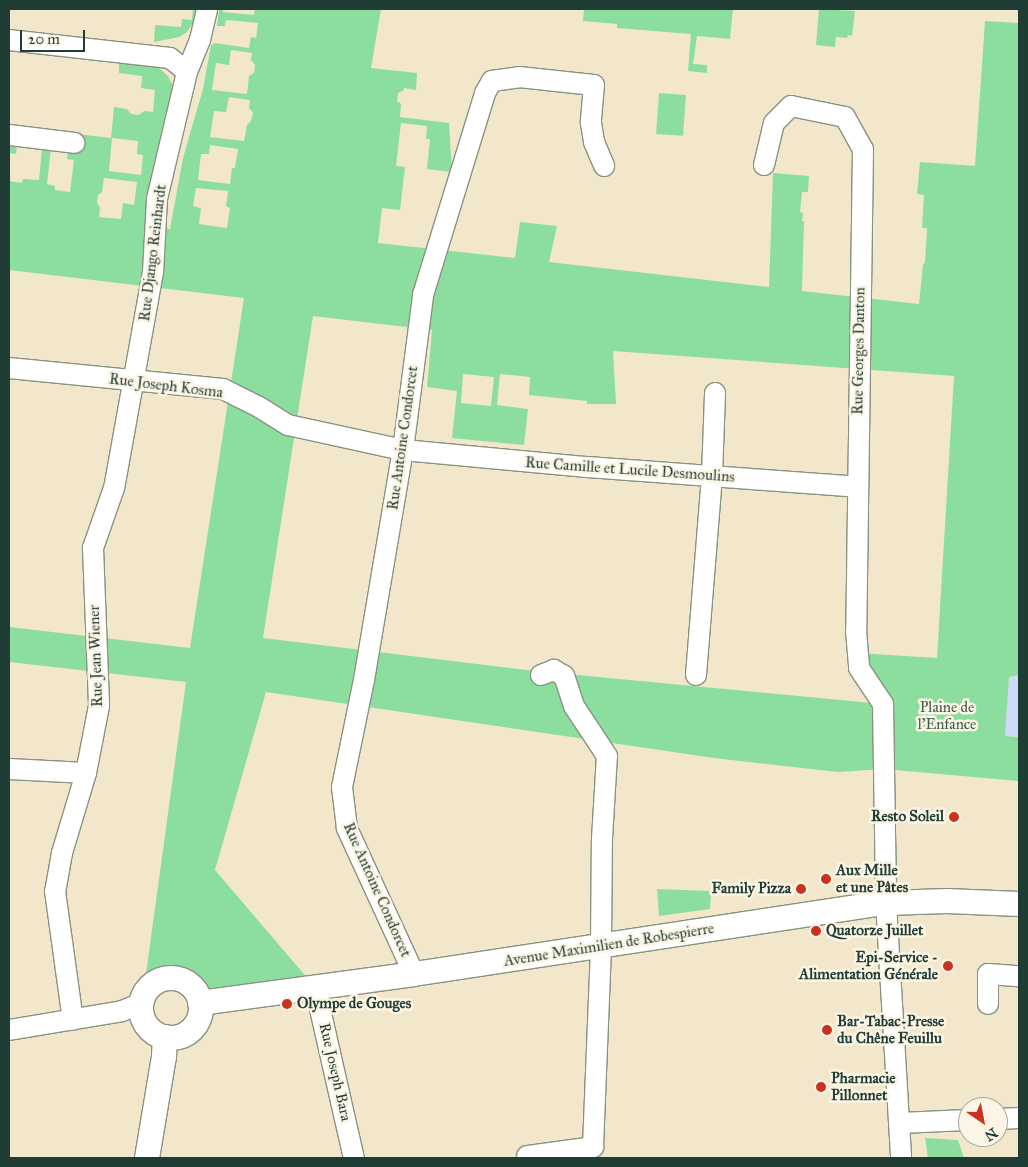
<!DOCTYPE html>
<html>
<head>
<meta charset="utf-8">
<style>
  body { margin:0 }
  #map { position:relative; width:1028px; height:1167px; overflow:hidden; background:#f3e7cb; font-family:"IM FELL Great Primer",serif }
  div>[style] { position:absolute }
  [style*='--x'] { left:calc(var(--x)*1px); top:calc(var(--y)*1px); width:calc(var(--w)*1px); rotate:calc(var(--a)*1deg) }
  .built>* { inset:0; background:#cedafa }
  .green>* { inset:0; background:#8cde9f; transform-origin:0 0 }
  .roads { filter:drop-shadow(1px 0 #899280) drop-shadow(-1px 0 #899280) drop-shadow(0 1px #899280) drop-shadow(0 -1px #899280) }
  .minor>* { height:20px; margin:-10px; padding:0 10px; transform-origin:10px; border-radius:10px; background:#fff }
  .tertiary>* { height:24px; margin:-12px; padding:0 12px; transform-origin:12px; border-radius:12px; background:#fff }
  .tertiary>.ring { margin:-12px; padding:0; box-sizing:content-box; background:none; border:24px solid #fff; border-radius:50% }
  .dots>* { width:14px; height:14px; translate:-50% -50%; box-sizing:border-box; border:2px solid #fcf5e5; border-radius:50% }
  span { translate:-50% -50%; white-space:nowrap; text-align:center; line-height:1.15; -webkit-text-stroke:5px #fcf5e5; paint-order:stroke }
  .street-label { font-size:15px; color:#1f3d34 }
  .park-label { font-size:15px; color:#355d49 }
  .poi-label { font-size:15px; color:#1f3d34; font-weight:700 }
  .right { translate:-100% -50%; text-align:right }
  .left { translate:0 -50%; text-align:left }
  .frame { position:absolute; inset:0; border:10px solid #1f3d34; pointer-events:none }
  .north { position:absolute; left:958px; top:1097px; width:50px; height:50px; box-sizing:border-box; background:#fcf5e5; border:1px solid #a4ab9e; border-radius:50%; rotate:147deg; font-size:14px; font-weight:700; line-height:20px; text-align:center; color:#1f3d34 }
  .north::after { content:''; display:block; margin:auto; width:18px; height:22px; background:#c8321e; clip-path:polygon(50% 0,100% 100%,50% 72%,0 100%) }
  .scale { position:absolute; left:20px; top:30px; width:65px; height:22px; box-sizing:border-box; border:2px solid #1f3d34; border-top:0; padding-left:6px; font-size:15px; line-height:18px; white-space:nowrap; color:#1f3d34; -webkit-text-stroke:4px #fcf5e5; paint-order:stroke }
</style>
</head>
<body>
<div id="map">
  <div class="built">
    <i style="clip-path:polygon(1019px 675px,1019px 737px,1005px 736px,1009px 677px)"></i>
  </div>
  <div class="green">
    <i style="clip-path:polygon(193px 9px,202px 9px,187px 32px,179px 37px,154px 42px,155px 25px,181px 27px,182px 19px,192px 20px)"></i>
    <i style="clip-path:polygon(evenodd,219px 9px,223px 9px,223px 12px,254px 15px,255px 9px,381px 9px,371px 68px,417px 73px,416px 90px,404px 88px,403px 91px,398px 93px,397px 101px,401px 104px,400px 117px,449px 123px,452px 172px,427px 169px,430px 139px,426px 139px,427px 126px,401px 123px,396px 166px,405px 167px,400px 210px,382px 208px,378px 243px,515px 258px,520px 222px,557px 226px,549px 262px,769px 287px,773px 173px,809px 176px,808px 192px,802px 192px,800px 212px,803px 213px,802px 221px,804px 221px,802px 291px,919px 304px,923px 264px,925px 263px,927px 228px,922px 228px,924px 195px,917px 194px,920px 162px,975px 166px,985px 21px,1019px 23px,1019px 675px,1009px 677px,1005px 736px,1019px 737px,1019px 781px,884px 769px,838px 772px,714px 758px,266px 692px,215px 870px,315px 987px,198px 995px,182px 980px,166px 979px,156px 982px,148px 989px,142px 1003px,186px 682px,9px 662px,9px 627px,190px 648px,244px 298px,9px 270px,9px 181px,22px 183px,23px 179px,39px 180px,42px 148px,17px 145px,16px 154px,9px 153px,9px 140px,78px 134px,111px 138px,114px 107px,127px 109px,131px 114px,139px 115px,144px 111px,153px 112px,155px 90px,141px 88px,142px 76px,119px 73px,119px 64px,146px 64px,159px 68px,168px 76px,175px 90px,148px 227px,170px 229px,183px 158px,203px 89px,211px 45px,215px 43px,249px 48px,251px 37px,256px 38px,258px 23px,226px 20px,225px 26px,217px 26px,219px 9px,231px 50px,252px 53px,251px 60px,255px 65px,254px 73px,249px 76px,247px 94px,212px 90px,216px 63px,229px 65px,231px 50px,219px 9px,229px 97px,250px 100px,249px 108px,253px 113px,251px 121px,247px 125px,244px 141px,210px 137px,214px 111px,226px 112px,229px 97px,219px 9px,112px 138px,138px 141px,137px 154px,143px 155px,141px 175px,109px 171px,112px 138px,219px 9px,210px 145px,238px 149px,235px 168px,232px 168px,230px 184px,198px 180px,201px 154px,209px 154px,210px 145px,219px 9px,51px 149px,68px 151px,67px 159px,74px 160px,70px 192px,55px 190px,55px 186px,47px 184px,51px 149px,219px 9px,104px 178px,137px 182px,134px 205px,123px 203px,121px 219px,99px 217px,100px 208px,97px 202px,98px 195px,102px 192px,104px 178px,219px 9px,196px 188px,228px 191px,226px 206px,230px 208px,227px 228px,199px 224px,201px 208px,193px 206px,196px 188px,219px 9px,313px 316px,432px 330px,427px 387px,457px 391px,452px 438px,524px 445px,528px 409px,497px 405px,500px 374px,530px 377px,529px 395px,587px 401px,587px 404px,616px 404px,613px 351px,954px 376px,937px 658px,858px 653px,882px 704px,535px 671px,263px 638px,313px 316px,219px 9px,463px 374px,494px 377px,491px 406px,461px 403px,463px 374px)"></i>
    <i style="clip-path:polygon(584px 9px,733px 9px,730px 39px,697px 36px,693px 64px,707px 65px,707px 73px,688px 71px,691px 34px,617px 28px,617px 24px,583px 21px)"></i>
    <i style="clip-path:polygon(819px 9px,855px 11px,852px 36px,848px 35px,847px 38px,836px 37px,835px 47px,816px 45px)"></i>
    <i style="left:659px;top:93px;width:27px;height:41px;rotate:4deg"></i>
    <i style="clip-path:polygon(657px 889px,711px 891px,710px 909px,659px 916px)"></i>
    <i style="clip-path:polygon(925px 1138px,958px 1140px,964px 1158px,928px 1158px)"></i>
  </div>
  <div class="roads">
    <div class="minor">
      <i style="--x:9;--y:40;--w:162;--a:6.4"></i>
      <i style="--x:170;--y:58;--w:22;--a:39"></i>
      <i style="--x:187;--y:72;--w:130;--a:103.3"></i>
      <i style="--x:157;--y:199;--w:73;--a:93.1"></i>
      <i style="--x:153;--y:272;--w:219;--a:100.2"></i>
      <i style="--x:114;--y:488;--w:64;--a:109.3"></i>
      <i style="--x:93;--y:548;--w:158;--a:87.8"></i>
      <i style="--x:99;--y:706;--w:68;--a:101"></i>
      <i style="--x:86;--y:773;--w:84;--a:106.7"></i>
      <i style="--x:62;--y:853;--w:39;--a:100"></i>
      <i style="--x:55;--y:891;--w:130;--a:82.1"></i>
      <i style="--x:187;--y:72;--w:35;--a:-68"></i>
      <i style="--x:200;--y:40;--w:32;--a:-77"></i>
      <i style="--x:9;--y:135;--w:66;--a:6.9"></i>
      <i style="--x:764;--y:165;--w:43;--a:-76.6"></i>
      <i style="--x:774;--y:123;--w:24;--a:-45"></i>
      <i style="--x:791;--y:106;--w:55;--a:11.5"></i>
      <i style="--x:845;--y:117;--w:37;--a:61"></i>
      <i style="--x:863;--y:149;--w:482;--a:90.8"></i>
      <i style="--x:856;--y:631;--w:37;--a:85"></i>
      <i style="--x:859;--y:668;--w:43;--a:56.3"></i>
      <i style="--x:883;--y:704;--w:199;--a:89.1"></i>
      <i style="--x:886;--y:903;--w:255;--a:86.6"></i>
      <i style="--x:9;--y:368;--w:215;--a:5.6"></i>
      <i style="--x:223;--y:389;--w:40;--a:26.6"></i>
      <i style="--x:259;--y:407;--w:34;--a:32"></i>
      <i style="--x:288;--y:425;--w:118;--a:12.3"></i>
      <i style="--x:403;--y:450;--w:185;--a:5.3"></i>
      <i style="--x:587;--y:467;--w:271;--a:4.2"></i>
      <i style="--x:696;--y:675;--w:200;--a:-85.4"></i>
      <i style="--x:712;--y:476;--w:83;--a:-87.9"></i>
      <i style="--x:9;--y:769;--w:77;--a:3"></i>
      <i style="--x:414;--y:974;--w:161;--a:-114.7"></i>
      <i style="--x:347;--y:828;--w:41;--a:-97"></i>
      <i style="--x:342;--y:787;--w:109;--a:-78.4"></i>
      <i style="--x:364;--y:680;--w:233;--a:-80.4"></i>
      <i style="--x:403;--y:450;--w:156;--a:-82.6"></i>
      <i style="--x:423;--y:295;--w:211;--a:-72.9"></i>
      <i style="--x:485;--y:93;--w:14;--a:-60"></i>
      <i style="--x:492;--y:81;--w:27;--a:-8"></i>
      <i style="--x:519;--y:77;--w:75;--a:6.1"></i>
      <i style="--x:594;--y:85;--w:38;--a:95"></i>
      <i style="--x:591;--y:123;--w:19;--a:81"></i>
      <i style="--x:594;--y:142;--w:26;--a:67"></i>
      <i style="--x:315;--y:987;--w:175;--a:77.2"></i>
      <i style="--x:988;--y:1004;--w:30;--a:-90"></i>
      <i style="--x:988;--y:974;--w:31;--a:4"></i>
      <i style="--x:9;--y:1030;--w:115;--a:-9.5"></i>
      <i style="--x:122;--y:1011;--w:22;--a:-22"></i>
      <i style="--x:998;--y:1119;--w:21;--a:-3"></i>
      <i style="--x:899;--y:1123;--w:69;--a:-2.5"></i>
      <i style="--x:527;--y:1156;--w:67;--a:-7.8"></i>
      <i style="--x:593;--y:1147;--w:202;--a:-87.7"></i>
      <i style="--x:601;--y:945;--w:106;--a:-89.5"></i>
      <i style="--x:602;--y:839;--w:83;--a:-86.6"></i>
      <i style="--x:607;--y:756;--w:60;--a:-123.4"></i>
      <i style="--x:574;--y:706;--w:32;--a:-108"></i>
      <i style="--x:564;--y:676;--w:12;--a:-149"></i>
      <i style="--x:554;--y:670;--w:14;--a:159"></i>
    </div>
    <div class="tertiary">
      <i class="ring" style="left:141px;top:978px;width:36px;height:36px"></i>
      <i style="--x:200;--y:1003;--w:216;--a:-7.7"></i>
      <i style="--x:414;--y:974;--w:477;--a:-8.6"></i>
      <i style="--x:886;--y:903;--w:61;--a:-1.9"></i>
      <i style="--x:947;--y:901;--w:72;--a:2.4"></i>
      <i style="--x:147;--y:1158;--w:103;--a:-80.5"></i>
      <i style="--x:164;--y:1056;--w:19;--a:-87"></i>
    </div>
  </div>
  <div class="dots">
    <i style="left:954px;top:817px;background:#c8321e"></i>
    <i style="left:826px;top:879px;background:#c8321e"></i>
    <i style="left:801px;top:889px;background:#c8321e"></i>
    <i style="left:816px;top:931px;background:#c8321e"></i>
    <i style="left:948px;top:966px;background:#c8321e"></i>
    <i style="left:287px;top:1004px;background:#c8321e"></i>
    <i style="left:827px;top:1030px;background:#c8321e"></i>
    <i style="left:821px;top:1087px;background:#c8321e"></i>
  </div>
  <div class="street-label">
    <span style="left:153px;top:253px;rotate:-83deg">Rue Django Reinhardt</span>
    <span style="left:859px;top:351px;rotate:-89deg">Rue Georges Danton</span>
    <span style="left:166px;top:386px;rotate:7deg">Rue Joseph Kosma</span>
    <span style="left:403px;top:438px;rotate:-82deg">Rue Antoine Condorcet</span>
    <span style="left:630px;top:470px;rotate:4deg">Rue Camille et Lucile Desmoulins</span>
    <span style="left:96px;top:656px;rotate:-92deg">Rue Jean Wiener</span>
    <span style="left:377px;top:890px;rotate:66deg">Rue Antoine Condorcet</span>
    <span style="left:609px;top:945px;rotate:-9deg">Avenue Maximilien de Robespierre</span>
    <span style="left:335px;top:1072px;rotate:77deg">Rue Joseph Bara</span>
  </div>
  <div class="park-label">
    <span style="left:947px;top:716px">Plaine de<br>l'Enfance</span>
  </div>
  <div class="poi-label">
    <span class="right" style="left:944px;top:817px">Resto Soleil</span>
    <span class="left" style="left:836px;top:879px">Aux Mille<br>et une Pâtes</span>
    <span class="right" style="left:791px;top:889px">Family Pizza</span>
    <span class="left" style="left:826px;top:931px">Quatorze Juillet</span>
    <span class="right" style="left:938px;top:966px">Epi-Service -<br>Alimentation Générale</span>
    <span class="left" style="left:297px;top:1004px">Olympe de Gouges</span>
    <span class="left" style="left:837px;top:1030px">Bar-Tabac-Presse<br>du Chêne Feuillu</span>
    <span class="left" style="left:831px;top:1087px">Pharmacie<br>Pillonnet</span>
  </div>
  <div class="frame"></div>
  <div class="north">N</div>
  <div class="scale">20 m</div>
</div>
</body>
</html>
